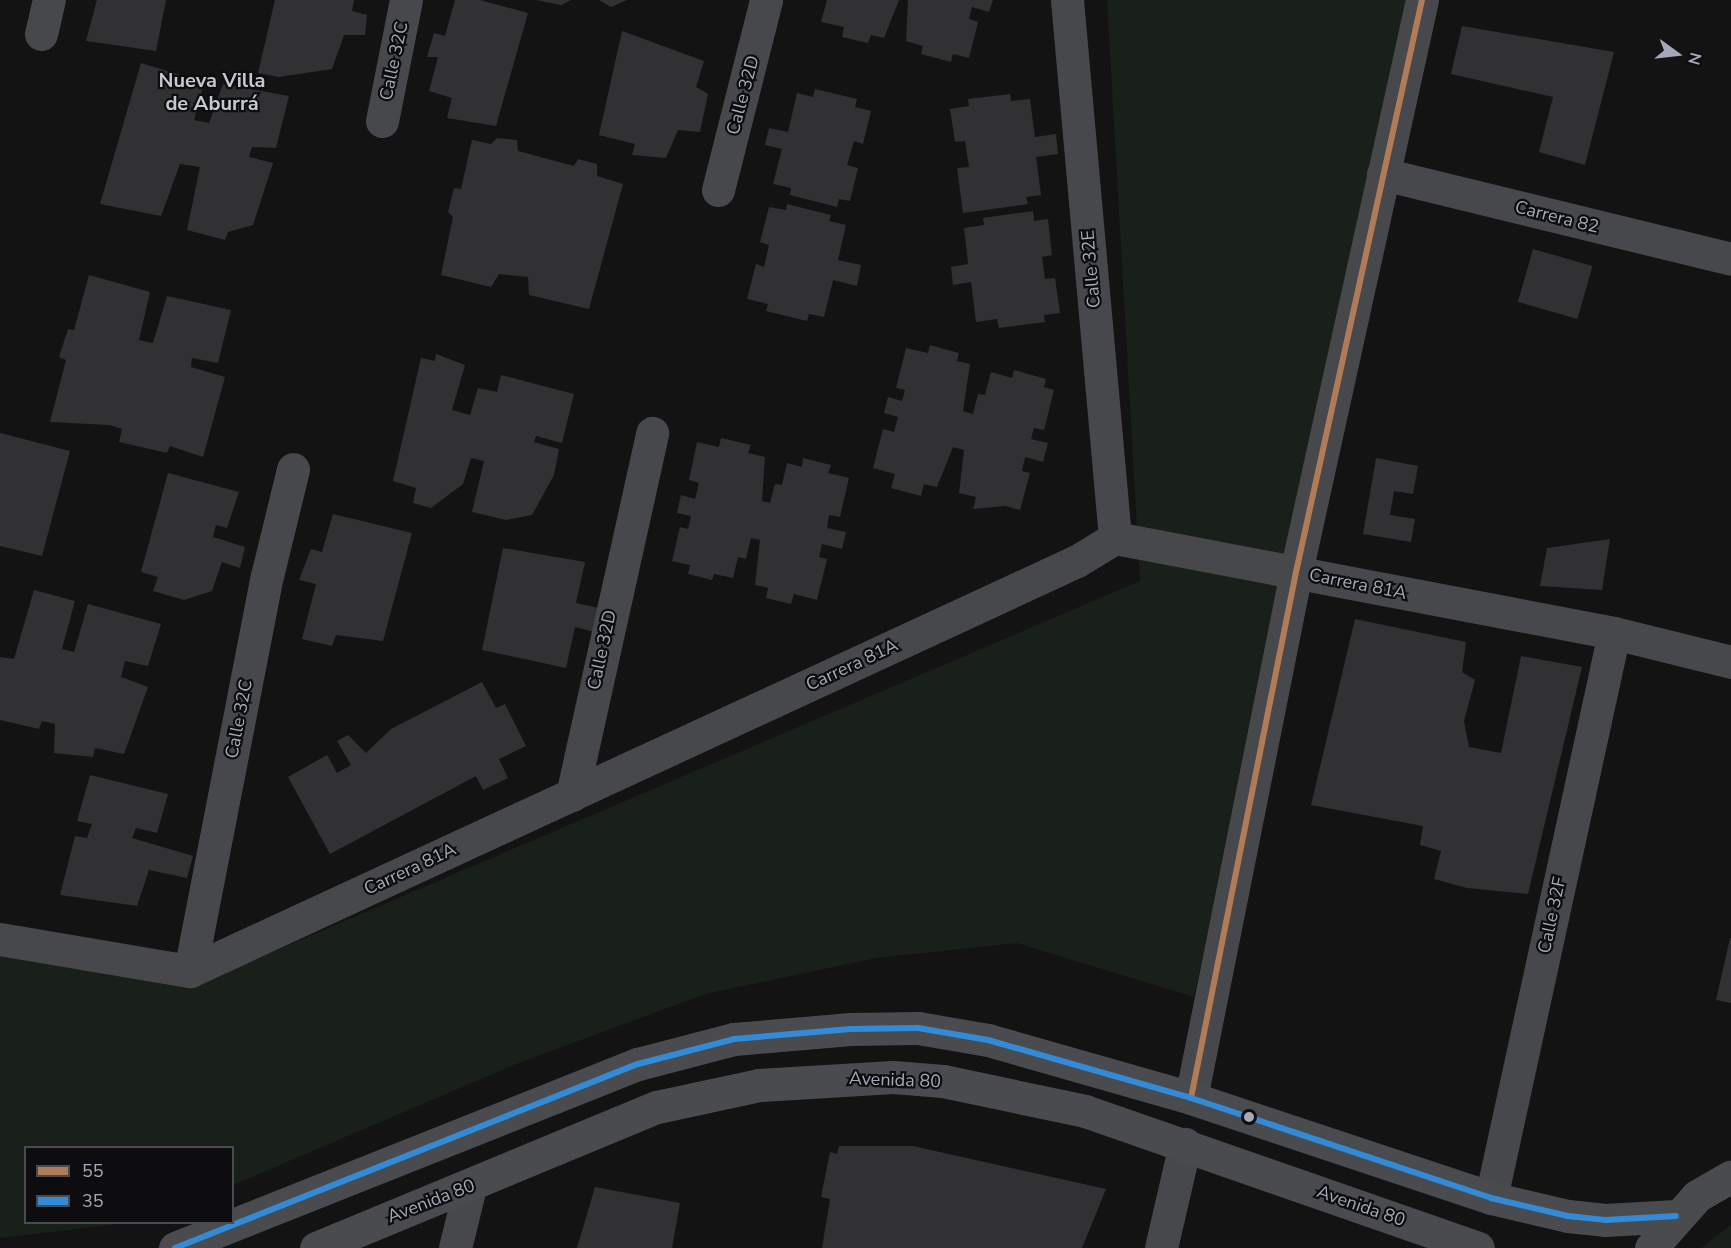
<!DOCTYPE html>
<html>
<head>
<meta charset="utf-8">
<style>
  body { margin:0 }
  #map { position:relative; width:1731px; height:1248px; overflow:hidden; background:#131313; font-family:"Nunito Sans",sans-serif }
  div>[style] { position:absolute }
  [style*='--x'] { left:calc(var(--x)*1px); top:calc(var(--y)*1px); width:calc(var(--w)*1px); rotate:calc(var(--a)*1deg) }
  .green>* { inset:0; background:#19201a }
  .building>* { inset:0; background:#313133; transform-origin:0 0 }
  .minor>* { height:33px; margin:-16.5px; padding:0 16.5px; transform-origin:16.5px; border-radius:16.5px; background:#47484c }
  .major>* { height:33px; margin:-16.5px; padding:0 16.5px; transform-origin:16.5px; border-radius:16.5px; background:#4a4b4e }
  .bus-1>* { height:6px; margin:-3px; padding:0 3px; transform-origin:3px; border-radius:3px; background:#b07c57 }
  .bus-2>* { height:6px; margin:-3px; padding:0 3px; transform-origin:3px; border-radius:3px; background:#338bd7 }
  .dots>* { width:16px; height:16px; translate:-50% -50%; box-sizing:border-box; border:3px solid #0d0d0f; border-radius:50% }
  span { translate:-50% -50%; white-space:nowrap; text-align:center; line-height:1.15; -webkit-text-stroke:4.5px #0d0d0f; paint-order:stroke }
  .street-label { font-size:18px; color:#a3a9b6 }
  .neighbourhood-label { font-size:20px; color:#c4c8d1; font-weight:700 }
  .legend { position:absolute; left:24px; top:1146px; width:210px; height:78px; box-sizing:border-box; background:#0d0d0f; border:2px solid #494b52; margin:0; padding:8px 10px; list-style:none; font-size:18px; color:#a3a9b6 }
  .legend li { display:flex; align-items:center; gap:12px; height:30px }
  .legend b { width:30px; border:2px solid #494b52 }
  .north { position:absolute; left:1647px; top:24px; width:60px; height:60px; -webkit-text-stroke:4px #0d0d0f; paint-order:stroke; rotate:105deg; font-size:16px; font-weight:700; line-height:24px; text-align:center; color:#a3a9b6 }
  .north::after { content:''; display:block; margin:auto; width:21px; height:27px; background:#a3a9b6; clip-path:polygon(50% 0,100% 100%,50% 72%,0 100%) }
</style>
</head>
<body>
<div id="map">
  <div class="green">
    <i style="clip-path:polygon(1107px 0,1412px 0,1194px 997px,1017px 943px,876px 958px,705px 994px,516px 1064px,233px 1185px,232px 1148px,26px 1148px,26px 1222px,126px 1223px,0 1238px,0 954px,204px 981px,1140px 581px)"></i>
    <i style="clip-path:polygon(1731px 1225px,1731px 1248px,1701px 1248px)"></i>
  </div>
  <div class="building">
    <i style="clip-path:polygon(97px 0,166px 0,156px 51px,86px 41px)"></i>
    <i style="clip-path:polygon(275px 0,354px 0,352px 11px,367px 15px,365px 35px,344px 35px,332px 69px,279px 77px,258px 73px)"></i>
    <i style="clip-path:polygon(455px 0,480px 0,528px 13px,496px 126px,447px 118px,452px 98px,429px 91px,438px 57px,427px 57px,434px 33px,445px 36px)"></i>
    <i style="clip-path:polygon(536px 0,571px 0,561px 5px)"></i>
    <i style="clip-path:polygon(599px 0,627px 0,611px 7px)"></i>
    <i style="clip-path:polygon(827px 0,899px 0,884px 38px,871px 35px,868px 43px,842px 37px,844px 27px,821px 22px)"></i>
    <i style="clip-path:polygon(908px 0,993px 0,989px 12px,972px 7px,969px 19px,978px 22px,969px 58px,953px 54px,951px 62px,921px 54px,923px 46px,906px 41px)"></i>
    <i style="clip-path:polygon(1462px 26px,1614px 52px,1585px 165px,1539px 152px,1553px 97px,1451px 74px)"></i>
    <i style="clip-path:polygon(622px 31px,704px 61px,696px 87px,708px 94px,700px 132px,678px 130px,666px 158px,632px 155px,635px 144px,599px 135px)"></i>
    <i style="clip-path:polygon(141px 63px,204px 82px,194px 120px,209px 123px,223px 84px,289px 96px,276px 148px,252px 147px,249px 157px,273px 163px,253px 225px,228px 232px,225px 240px,187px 230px,200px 167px,180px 164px,161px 216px,100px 204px)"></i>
    <i style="clip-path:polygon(815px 89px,857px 99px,855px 107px,871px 111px,863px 144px,854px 141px,847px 165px,858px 168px,850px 201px,839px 199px,837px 207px,790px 195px,791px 188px,773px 184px,782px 149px,765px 145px,769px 128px,788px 132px,797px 93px,813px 97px)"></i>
    <i style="clip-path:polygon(1010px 94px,1011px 101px,1030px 99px,1035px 137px,1056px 134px,1058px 154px,1036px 157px,1041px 195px,1026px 197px,1028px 204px,963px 213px,957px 168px,969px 167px,965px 141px,955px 142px,950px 109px,969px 106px,968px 99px)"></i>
    <i style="clip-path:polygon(497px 138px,517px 140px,518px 151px,574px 166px,578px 159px,597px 164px,597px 176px,623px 184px,589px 309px,529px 295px,528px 277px,499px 274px,491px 287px,441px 275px,453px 217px,448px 212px,454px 188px,461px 189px,472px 140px,491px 144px)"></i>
    <i style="clip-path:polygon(787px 204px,831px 215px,829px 221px,846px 225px,838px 260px,861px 265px,857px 286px,833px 280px,824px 317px,809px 314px,807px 321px,766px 311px,768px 304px,747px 299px,756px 264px,764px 267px,769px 245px,760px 242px,769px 207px,786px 210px)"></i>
    <i style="clip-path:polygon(1033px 211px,1034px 221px,1048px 219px,1052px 255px,1042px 257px,1045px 279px,1055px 278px,1060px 313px,1044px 315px,1045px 322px,999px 328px,997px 319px,976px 322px,971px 282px,953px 285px,951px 267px,968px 264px,964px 228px,984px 225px,983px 218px)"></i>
    <i style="left:1533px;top:249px;width:62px;height:55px;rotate:16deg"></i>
    <i style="clip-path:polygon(89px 275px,150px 292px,139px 340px,153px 343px,167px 296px,231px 310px,218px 363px,192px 358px,191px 367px,225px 377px,203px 457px,170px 446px,167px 453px,119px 442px,122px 429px,109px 425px,50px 422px,66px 360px,59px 357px,68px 329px,74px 330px)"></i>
    <i style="clip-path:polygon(930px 345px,959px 353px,957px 361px,970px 364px,963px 411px,973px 414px,978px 394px,985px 395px,991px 372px,1012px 378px,1014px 370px,1046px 379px,1044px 387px,1054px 390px,1044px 430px,1034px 428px,1031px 439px,1048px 443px,1043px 462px,1025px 457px,1022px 471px,1030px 473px,1020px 510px,1005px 506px,973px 509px,976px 497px,959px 493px,964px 450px,953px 447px,937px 487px,924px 484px,921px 496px,891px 488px,895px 474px,873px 468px,883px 429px,894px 432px,898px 417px,884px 413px,888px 397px,902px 401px,905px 390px,896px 388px,906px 348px,928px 353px)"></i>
    <i style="clip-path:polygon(436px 354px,465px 365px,452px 410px,470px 415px,478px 388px,497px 392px,501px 375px,574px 394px,562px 443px,536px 436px,534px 442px,559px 449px,554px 475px,532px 515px,506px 520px,472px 512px,484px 461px,471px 458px,463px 484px,431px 508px,413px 503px,416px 488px,393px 481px,421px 358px,435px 361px)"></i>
    <i style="clip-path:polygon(0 433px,70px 451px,42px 556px,0 546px)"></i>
    <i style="clip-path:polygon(721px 438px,751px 445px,748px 453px,765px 457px,762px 501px,770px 503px,775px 484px,782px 485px,787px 463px,802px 467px,803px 458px,831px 465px,828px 473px,849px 478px,840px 517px,829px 515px,827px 528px,846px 532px,842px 549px,822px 544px,819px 557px,827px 559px,817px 600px,794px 594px,791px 604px,766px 598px,768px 588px,755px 585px,760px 540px,751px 538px,746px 559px,738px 557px,733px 578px,714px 574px,712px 580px,688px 574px,690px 565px,672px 561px,680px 527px,688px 529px,691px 516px,677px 513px,681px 495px,695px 499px,699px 483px,689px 480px,697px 442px,719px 447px)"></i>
    <i style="clip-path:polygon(1376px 458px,1418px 466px,1413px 494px,1394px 491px,1390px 515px,1415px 519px,1411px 542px,1363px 534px)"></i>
    <i style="clip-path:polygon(168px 473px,239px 492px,227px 528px,216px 525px,213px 537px,245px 547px,240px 568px,222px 562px,212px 591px,184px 600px,153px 591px,158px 577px,141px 572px)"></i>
    <i style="clip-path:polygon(333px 514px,412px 533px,383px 641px,336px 635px,332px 646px,302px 639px,316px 584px,299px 580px,311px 549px,322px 552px)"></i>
    <i style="clip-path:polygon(1610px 539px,1602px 590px,1540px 586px,1547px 548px)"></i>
    <i style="clip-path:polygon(503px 548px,585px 562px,576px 603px,599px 608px,594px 632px,575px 627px,566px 668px,482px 650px)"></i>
    <i style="clip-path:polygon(34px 590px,75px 601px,62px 649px,74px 652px,88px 604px,161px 624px,148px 666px,125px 661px,121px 677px,148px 687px,124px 754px,95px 748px,93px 757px,54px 753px,55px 724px,42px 721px,39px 729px,0 720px,0 657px,14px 659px)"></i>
    <i style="clip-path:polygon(1355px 619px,1466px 642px,1462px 672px,1475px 680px,1464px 721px,1469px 747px,1501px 753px,1521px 656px,1582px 667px,1528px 894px,1467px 888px,1434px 879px,1441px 851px,1420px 845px,1423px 826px,1311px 805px)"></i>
    <i style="clip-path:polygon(482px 682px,496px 708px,505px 704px,526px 746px,499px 759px,508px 778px,483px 790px,476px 776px,330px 854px,288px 777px,327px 755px,337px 773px,351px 765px,337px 741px,348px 735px,366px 753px,391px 729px)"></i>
    <i style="clip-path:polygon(90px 775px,168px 794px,157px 833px,136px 828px,132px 838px,193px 856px,187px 878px,149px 870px,137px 906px,60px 895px,75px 836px,87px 838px,92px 824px,77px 821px)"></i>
    <i style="clip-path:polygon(1730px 938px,1731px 938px,1731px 1003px,1716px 1000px)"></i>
    <i style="clip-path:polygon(839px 1146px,913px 1146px,1106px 1189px,1082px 1248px,822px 1248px,830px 1199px,821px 1197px,830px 1152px,837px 1154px)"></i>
    <i style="clip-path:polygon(595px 1187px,680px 1203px,672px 1248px,577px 1248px)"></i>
  </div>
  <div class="minor">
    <i style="--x:1067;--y:0;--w:540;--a:84.9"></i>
    <i style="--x:41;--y:34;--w:35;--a:-77"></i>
    <i style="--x:382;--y:121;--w:123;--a:-78.8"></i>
    <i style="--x:1383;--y:174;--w:358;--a:13.7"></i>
    <i style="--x:718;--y:190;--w:196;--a:-75.8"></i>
    <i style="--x:572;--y:795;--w:371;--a:-77.5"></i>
    <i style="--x:0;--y:939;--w:193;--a:9.6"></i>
    <i style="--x:190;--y:971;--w:977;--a:-24.81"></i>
    <i style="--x:1077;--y:561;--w:44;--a:-31.2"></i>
    <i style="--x:1115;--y:538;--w:508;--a:10.78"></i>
    <i style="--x:1614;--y:633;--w:121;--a:13.9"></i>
    <i style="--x:190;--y:971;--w:402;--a:-79"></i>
    <i style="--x:267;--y:576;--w:110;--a:-76.3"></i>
    <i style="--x:1191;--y:1098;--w:536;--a:-78.71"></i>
    <i style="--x:1296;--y:572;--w:586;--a:-77.58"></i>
    <i style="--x:1491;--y:1198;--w:578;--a:-77.72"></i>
    <i style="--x:455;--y:1248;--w:63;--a:-76.2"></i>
    <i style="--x:1161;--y:1248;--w:107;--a:-77"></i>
  </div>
  <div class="major">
    <i style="--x:175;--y:1248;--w:498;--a:-21.7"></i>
    <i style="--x:638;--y:1064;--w:99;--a:-14.6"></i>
    <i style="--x:734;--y:1039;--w:117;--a:-4.9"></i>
    <i style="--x:851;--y:1029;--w:67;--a:-0.9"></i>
    <i style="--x:918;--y:1028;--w:71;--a:9.7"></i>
    <i style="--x:988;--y:1040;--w:211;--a:15.9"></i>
    <i style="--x:1191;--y:1098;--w:316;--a:18.4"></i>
    <i style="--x:1491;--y:1198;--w:79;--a:13.2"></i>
    <i style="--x:1568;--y:1216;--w:37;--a:6"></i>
    <i style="--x:1605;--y:1220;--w:71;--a:-3.2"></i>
    <i style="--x:316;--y:1248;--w:369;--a:-22.5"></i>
    <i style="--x:657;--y:1107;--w:104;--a:-12.2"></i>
    <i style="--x:759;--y:1085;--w:134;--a:-3.4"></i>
    <i style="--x:893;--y:1077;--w:50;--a:4.6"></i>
    <i style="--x:943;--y:1081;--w:145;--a:11.9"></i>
    <i style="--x:1085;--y:1111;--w:416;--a:19.2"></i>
    <i style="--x:1651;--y:1248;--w:69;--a:-48.5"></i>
    <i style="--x:1697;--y:1196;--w:39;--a:-30"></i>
  </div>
  <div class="bus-1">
    <i style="--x:1191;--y:1098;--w:536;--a:-78.71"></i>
    <i style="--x:1296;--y:572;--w:586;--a:-77.58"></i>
  </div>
  <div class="bus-2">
    <i style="--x:175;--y:1248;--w:498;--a:-21.7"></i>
    <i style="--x:638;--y:1064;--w:99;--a:-14.6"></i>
    <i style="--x:734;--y:1039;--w:117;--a:-4.9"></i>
    <i style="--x:851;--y:1029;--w:67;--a:-0.9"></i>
    <i style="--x:918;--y:1028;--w:71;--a:9.7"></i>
    <i style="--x:988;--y:1040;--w:211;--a:15.9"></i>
    <i style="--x:1191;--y:1098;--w:316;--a:18.4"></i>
    <i style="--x:1491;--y:1198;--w:79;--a:13.2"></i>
    <i style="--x:1568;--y:1216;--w:37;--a:6"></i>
    <i style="--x:1605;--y:1220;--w:71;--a:-3.2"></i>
  </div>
  <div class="dots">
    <i style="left:1249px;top:1117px;background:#a3a9b6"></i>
  </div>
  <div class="street-label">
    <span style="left:394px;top:61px;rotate:-78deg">Calle 32C</span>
    <span style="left:743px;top:95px;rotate:-75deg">Calle 32D</span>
    <span style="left:1557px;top:217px;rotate:14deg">Carrera 82</span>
    <span style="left:1091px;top:269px;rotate:-95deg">Calle 32E</span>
    <span style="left:1358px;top:584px;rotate:11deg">Carrera 81A</span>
    <span style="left:602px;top:650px;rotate:-78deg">Calle 32D</span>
    <span style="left:852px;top:665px;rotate:-25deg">Carrera 81A</span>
    <span style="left:239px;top:719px;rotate:-79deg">Calle 32C</span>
    <span style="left:410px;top:869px;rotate:-25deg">Carrera 81A</span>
    <span style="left:1552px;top:915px;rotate:-78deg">Calle 32F</span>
    <span style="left:895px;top:1080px;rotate:2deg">Avenida 80</span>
    <span style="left:431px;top:1201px;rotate:-21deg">Avenida 80</span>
    <span style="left:1361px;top:1206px;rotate:19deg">Avenida 80</span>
  </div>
  <div class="neighbourhood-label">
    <span style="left:212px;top:92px">Nueva Villa<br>de Aburrá</span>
  </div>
  <ul class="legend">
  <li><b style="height:8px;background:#b07c57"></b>55</li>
  <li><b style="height:8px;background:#338bd7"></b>35</li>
  </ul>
  <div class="north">N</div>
</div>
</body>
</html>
